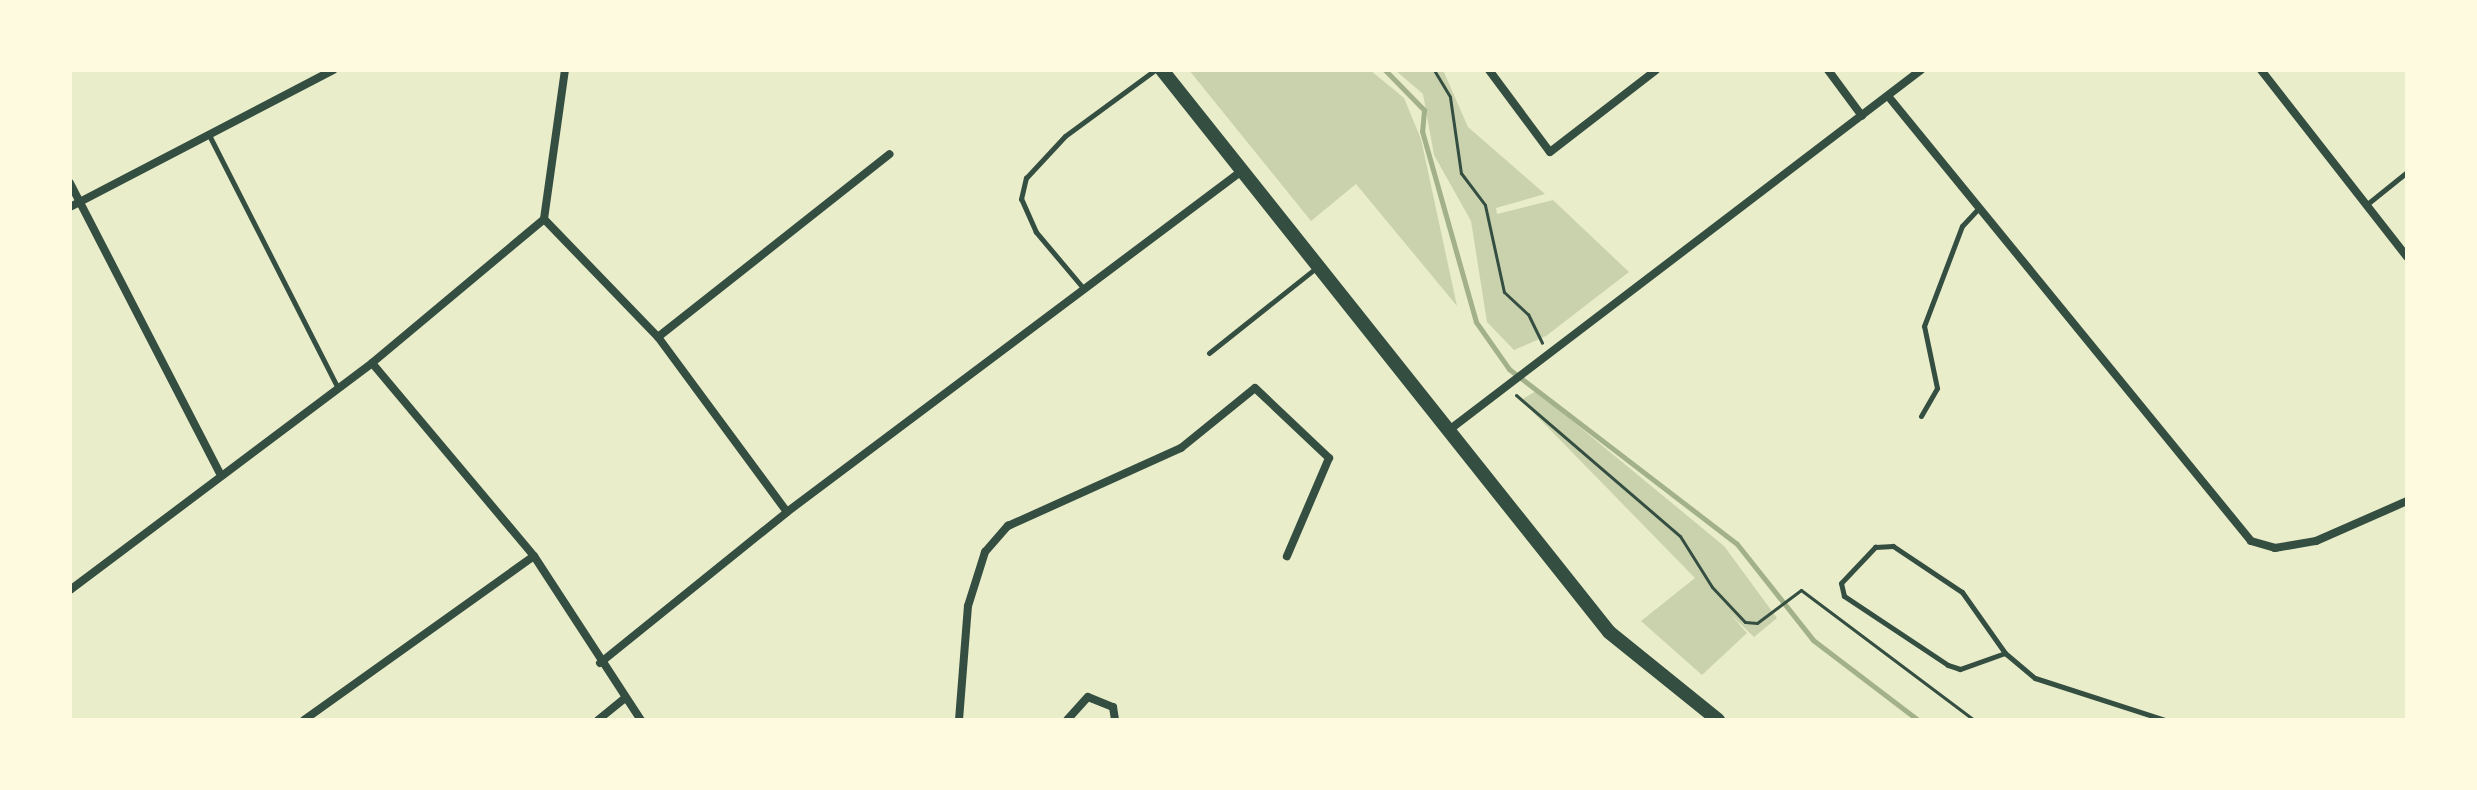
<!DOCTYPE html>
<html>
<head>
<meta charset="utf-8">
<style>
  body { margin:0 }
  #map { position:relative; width:2477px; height:790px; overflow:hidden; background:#e9edc9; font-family:Montserrat,sans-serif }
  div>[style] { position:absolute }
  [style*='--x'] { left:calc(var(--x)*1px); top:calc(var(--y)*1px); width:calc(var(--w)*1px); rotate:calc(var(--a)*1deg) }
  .green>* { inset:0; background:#cad2ad }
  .stream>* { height:5px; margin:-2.5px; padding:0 2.5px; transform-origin:2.5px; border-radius:2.5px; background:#a3b18a }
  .path>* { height:3px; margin:-1.5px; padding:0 1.5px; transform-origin:1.5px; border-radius:1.5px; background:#344e41 }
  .service>* { height:5px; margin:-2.5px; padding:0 2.5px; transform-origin:2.5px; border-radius:2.5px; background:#344e41 }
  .minor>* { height:8px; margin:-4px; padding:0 4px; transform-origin:4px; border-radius:4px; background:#344e41 }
  .tertiary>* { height:14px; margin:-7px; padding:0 7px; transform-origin:7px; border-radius:7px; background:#344e41 }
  span { translate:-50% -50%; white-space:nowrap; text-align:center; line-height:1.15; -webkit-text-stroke:7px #fefae0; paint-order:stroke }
  .frame { position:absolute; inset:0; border:72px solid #fefae0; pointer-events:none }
</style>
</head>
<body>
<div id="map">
  <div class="green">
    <i style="clip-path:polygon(1189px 70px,1370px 70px,1404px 98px,1421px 139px,1457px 306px,1356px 184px,1311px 221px)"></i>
    <i style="clip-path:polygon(1395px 70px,1443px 70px,1468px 127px,1545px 194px,1496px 208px,1497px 214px,1553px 200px,1629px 272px,1546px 336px,1514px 350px,1487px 322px,1471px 221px,1434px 155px,1423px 94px)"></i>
    <i style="clip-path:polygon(1536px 391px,1724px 546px,1777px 618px,1754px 637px,1730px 614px,1747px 633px,1702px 675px,1641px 621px,1695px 578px,1521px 400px)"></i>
  </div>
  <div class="stream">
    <i style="--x:1385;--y:70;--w:56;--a:45.7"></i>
    <i style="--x:1424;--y:110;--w:21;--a:95"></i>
    <i style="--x:1422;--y:131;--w:198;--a:74.2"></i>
    <i style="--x:1476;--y:322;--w:57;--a:54.9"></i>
    <i style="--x:1509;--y:369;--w:287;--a:37.5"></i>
    <i style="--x:1737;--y:544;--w:122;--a:51.6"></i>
    <i style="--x:1813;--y:640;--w:132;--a:37.3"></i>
  </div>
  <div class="path">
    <i style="--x:1434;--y:70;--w:31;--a:59"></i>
    <i style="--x:1450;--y:97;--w:77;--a:81.8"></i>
    <i style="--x:1461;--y:173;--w:40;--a:53"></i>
    <i style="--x:1485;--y:205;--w:89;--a:77.7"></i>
    <i style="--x:1504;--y:292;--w:33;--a:43"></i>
    <i style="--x:1528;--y:314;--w:32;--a:64"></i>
    <i style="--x:1516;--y:395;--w:216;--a:40.7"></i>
    <i style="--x:1680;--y:536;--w:60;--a:57.9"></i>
    <i style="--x:1712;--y:587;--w:48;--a:46.7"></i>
    <i style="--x:1745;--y:622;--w:12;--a:5"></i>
    <i style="--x:1757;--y:623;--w:55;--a:-36.9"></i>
    <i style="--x:1801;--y:590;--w:216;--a:36.9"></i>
  </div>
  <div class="service">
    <i style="--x:209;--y:135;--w:284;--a:63"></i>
    <i style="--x:2366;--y:205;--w:53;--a:-38.8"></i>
    <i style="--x:1084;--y:289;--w:75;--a:-130.1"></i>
    <i style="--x:1036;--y:232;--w:36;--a:-114"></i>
    <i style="--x:1021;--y:199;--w:22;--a:-77"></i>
    <i style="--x:1026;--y:178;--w:57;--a:-47.1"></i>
    <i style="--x:1065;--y:136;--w:112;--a:-36.3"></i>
    <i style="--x:1209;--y:353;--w:138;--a:-38.5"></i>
    <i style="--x:1921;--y:416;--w:32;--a:-60"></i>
    <i style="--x:1937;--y:388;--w:63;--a:-101.8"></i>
    <i style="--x:1924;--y:326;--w:107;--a:-69.2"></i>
    <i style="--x:1962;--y:226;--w:25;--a:-47"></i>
    <i style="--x:2005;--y:653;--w:48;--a:160.4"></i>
    <i style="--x:1960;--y:669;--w:13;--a:-162"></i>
    <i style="--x:1948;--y:665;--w:125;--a:-146.4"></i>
    <i style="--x:1844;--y:596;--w:13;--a:-103"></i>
    <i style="--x:1841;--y:583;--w:50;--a:-46.6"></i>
    <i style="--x:1875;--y:547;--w:18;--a:-3"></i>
    <i style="--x:1893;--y:546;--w:83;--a:33.7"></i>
    <i style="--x:1962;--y:592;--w:75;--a:54.8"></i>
    <i style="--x:2005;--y:653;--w:39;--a:40"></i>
    <i style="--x:2035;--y:678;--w:137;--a:17.9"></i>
  </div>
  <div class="minor">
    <i style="--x:1489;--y:70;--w:102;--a:53.4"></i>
    <i style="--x:1550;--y:152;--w:134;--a:-37.7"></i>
    <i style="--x:1828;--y:70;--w:57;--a:53.5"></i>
    <i style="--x:2261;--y:70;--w:237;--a:52"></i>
    <i style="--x:1888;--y:96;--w:574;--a:50.79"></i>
    <i style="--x:2251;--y:541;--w:25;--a:16"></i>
    <i style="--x:2275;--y:548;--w:42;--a:-9.7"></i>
    <i style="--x:2316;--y:541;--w:99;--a:-23.7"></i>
    <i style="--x:70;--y:183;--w:326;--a:62.7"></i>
    <i style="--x:70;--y:207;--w:297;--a:-27.5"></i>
    <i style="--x:544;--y:219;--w:164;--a:46"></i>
    <i style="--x:658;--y:337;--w:217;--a:53.6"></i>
    <i style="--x:658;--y:337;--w:295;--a:-38.3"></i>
    <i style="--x:372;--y:363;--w:252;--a:50"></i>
    <i style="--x:534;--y:556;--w:196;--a:56.9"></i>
    <i style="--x:1453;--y:427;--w:589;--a:-37.34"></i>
    <i style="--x:70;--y:590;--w:378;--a:-36.9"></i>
    <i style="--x:372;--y:363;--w:224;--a:-39.9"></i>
    <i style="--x:544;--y:219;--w:150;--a:-82"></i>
    <i style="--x:600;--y:663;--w:240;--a:-38.9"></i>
    <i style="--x:787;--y:512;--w:570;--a:-36.87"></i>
    <i style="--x:304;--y:720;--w:282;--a:-35.5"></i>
    <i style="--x:598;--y:720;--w:35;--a:-39"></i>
    <i style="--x:959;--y:720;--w:114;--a:-85.5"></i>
    <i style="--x:968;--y:606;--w:57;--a:-72.5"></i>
    <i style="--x:985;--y:552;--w:35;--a:-49"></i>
    <i style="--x:1008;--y:526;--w:190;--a:-24.3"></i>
    <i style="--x:1181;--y:448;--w:95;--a:-39"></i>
    <i style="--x:1255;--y:388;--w:102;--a:43.4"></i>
    <i style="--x:1329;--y:458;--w:107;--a:113.2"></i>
    <i style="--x:1067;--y:720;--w:31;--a:-48"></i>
    <i style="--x:1088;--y:697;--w:27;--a:22"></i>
    <i style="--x:1113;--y:707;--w:13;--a:81"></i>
  </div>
  <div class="tertiary">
    <i style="--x:1162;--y:70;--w:718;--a:51.5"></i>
    <i style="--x:1609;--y:632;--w:140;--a:38.9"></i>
  </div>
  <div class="frame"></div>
</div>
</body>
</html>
